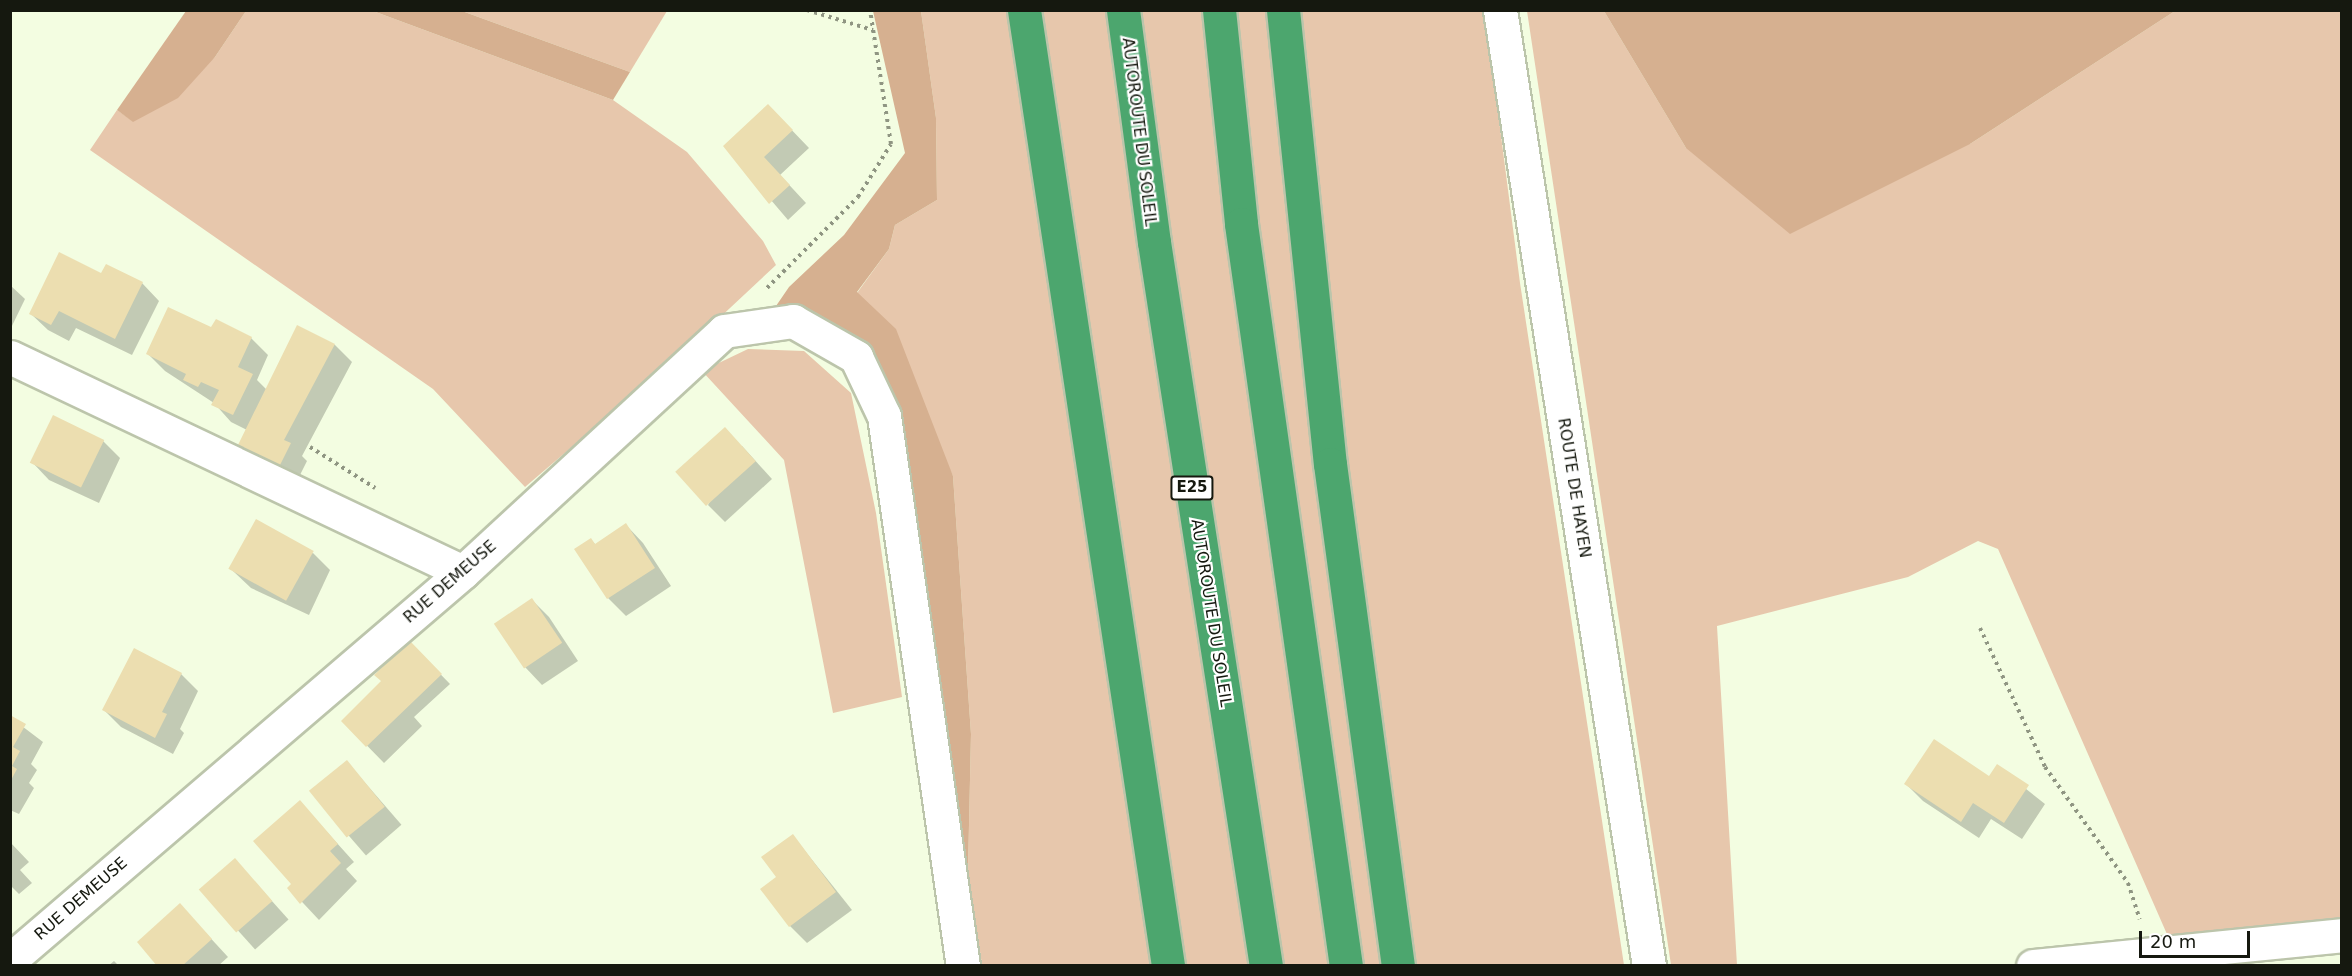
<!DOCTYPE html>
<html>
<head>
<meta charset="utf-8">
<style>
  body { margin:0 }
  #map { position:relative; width:2352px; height:976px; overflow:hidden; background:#f3fde1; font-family:"DejaVu Sans",sans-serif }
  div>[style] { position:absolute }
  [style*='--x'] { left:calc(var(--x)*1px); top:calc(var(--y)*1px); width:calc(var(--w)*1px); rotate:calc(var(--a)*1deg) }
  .green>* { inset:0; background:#e7c7ac }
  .forest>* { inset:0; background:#d6b090 }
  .shadow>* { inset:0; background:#0003; transform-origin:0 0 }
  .building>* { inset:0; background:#ecdeb0; transform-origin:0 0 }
  .path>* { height:4px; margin-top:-2px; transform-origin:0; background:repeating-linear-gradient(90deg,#8f9582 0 3px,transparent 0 7.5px) }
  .roads { filter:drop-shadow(2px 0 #bcc5ab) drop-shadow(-2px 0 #bcc5ab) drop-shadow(0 2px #bcc5ab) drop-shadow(0 -2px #bcc5ab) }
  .minor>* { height:33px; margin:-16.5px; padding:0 16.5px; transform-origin:16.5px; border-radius:16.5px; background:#fff }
  .highway>* { height:33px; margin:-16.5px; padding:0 16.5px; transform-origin:16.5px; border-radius:16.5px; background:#4ca66e }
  span { translate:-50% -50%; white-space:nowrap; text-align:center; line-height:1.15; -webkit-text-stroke:4.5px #fff; paint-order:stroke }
  .shield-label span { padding:2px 4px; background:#fff; border:2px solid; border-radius:4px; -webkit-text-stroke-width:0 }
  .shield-label { font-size:15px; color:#15180f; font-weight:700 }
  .street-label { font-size:16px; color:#15180f }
  .frame { position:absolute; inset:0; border:12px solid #15180f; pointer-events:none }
  .scale { position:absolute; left:2139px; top:931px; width:111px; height:27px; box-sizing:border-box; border:3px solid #15180f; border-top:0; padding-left:8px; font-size:18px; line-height:21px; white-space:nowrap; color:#15180f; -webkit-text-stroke:4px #fff; paint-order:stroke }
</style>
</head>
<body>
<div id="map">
  <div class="green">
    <i style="clip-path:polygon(246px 11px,373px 11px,613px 100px,687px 152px,763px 241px,776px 265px,684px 351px,525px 487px,433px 389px,90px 150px,117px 110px,133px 121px,215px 57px)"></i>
    <i style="clip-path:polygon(462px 11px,667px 11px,630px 72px)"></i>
    <i style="clip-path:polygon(921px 11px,1485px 11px,1520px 283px,1624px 965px,982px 965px,968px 871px,971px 734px,953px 476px,857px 293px,889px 249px,895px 225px,937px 200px,936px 118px)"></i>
    <i style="clip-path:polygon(1527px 11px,1604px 11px,1686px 148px,1970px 144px,2175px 11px,2341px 11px,2341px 920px,2170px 941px,1998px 549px,1978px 541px,1908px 577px,1717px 626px,1737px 965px,1671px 965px)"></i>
    <i style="clip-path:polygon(748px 349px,804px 351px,851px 393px,876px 513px,902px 697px,833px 713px,784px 460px,702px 371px)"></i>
  </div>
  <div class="forest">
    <i style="clip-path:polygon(186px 11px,246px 11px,215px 57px,178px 98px,133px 122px,117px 110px)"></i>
    <i style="clip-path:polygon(373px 11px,462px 11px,630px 72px,613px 100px)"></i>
    <i style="clip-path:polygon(873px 11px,921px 11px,936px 118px,937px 200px,895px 225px,889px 249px,857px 292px,896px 329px,953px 476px,971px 734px,968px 871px,942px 688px,895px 408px,776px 306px,789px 287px,844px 235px,905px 153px)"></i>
    <i style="clip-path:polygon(1604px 11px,1604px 10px,2175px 11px,1970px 144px,1790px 234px,1686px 148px)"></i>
  </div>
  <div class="shadow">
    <i style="clip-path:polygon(785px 123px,809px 148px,780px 175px,806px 203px,788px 220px,725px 146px)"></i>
    <i style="clip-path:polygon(102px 275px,142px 283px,159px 301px,132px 355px,76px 328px,69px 341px,48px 330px,30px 313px)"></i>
    <i style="clip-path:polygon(10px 285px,25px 299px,10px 330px)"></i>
    <i style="clip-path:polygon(298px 327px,335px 345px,352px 362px,302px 456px,307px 461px,296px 483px,256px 464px,247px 430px,231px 422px,214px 403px,165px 371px,148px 354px,212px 329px,251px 338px,268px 355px,257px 380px,267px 390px)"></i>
    <i style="clip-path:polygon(103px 441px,120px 458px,99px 503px,49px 480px,32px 462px)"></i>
    <i style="clip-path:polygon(742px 446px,772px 479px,725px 522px,708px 505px)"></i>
    <i style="clip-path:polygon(626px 525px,643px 543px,671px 586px,626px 616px,608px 598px,576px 550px,591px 540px,596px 545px)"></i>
    <i style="clip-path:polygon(313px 553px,330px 570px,309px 615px,251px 588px,233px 571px)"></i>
    <i style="clip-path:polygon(532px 600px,549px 617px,578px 661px,542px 685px,525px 667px,496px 624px)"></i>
    <i style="clip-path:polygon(410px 643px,450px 684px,414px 717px,422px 726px,384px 763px,343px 721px,383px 682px)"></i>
    <i style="clip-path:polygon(181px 674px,198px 691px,180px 729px,184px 733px,173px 754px,121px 727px,104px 710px)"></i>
    <i style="clip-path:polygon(10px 717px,43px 742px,31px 764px,37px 770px,29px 783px,34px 788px,19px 814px,10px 810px)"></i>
    <i style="left:347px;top:762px;width:83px;height:47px;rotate:49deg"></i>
    <i style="clip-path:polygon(1997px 766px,2045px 804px,2022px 839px,1991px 819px,1979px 838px,1923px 801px,1906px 784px,1989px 778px)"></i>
    <i style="clip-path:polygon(300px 802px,354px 862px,346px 869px,357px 881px,319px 920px,289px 888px,293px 885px)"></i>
    <i style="clip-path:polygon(793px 836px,852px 910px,807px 943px,790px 926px,778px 878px)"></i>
    <i style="clip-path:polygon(10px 842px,29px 862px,20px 870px,32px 883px,19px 894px,10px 885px)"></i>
    <i style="left:235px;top:860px;width:80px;height:45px;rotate:48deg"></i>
    <i style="clip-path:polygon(180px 905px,228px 957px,218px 966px,159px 966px)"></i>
    <i style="clip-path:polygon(114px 961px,119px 966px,108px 966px)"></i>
  </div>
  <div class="building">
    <i style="clip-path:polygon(768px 104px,793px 130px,764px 157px,790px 185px,769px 204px,723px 146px)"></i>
    <i style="clip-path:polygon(59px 252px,101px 273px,106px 264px,143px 282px,115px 339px,59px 311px,51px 325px,29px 314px)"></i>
    <i style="clip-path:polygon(168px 307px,211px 327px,216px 319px,252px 337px,238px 367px,253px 374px,233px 415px,211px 405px,219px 390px,201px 382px,198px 387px,183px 380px,186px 374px,146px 354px)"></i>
    <i style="clip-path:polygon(297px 325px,335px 344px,284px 440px,291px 443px,279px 467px,237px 447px)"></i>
    <i style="left:53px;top:415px;width:57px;height:53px;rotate:26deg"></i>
    <i style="left:725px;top:427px;width:46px;height:67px;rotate:48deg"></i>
    <i style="left:256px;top:519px;width:66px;height:57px;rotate:29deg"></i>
    <i style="clip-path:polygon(626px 523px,655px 568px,607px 599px,574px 549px,591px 538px,595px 544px)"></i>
    <i style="left:532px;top:598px;width:54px;height:46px;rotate:56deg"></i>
    <i style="clip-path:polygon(410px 641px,442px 674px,366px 747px,341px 721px,381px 681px,374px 675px)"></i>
    <i style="clip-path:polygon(134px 648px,182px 673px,162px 712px,167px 714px,155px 738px,102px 710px)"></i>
    <i style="clip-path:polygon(10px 715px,26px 724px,13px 747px,20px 751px,12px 766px,17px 769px,10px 782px)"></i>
    <i style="clip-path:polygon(1934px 739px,1989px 776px,1997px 764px,2029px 785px,2004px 823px,1973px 803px,1961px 822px,1904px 784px)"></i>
    <i style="left:347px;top:760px;width:60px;height:49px;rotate:51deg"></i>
    <i style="clip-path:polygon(300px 800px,338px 844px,330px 851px,341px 863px,300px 904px,287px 888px,291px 884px,253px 841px)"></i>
    <i style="clip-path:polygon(793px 834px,836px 892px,789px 927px,760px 889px,776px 877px,761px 857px)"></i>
    <i style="left:235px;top:858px;width:57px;height:48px;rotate:49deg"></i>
    <i style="clip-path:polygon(180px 903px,212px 939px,182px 966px,157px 966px,137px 942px)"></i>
  </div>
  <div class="path">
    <i style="--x:807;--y:10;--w:69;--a:16.9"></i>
    <i style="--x:767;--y:288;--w:129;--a:-45"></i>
    <i style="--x:858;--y:197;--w:62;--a:-58.1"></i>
    <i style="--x:891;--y:144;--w:136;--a:-98.9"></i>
    <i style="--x:310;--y:447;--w:77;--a:32.2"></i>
    <i style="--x:1980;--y:628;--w:153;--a:64.9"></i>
    <i style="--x:2045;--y:767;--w:143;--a:54.4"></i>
    <i style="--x:2128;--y:883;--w:38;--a:72"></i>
  </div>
  <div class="roads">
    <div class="minor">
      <i style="--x:1500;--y:10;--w:968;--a:81.14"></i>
      <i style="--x:10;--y:357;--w:501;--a:25.39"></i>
      <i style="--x:10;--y:960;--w:596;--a:-40.58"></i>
      <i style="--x:463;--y:572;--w:355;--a:-42.7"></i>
      <i style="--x:724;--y:331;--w:70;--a:-8.2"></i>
      <i style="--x:793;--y:321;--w:73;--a:29.7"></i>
      <i style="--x:856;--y:357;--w:65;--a:64.6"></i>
      <i style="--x:884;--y:416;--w:556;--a:81.83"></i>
      <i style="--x:2033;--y:966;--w:311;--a:-5.7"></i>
    </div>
    <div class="highway">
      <i style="--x:1024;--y:10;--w:967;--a:81.43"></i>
      <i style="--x:1123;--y:10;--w:234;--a:82.4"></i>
      <i style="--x:1154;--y:242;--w:733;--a:81.21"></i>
      <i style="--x:1219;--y:10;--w:215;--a:84.1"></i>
      <i style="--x:1241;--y:224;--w:749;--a:81.95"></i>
      <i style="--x:1283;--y:10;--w:456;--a:84.1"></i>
      <i style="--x:1330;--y:464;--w:507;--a:82.29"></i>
    </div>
  </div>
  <div class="shield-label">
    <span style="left:1192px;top:488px">E25</span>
  </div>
  <div class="street-label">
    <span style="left:1139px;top:132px;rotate:83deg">AUTOROUTE DU SOLEIL</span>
    <span style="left:1574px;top:488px;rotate:81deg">ROUTE DE HAYEN</span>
    <span style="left:450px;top:582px;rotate:-41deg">RUE DEMEUSE</span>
    <span style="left:1211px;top:613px;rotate:81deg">AUTOROUTE DU SOLEIL</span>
    <span style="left:81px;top:899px;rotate:-41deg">RUE DEMEUSE</span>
  </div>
  <div class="frame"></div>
  <div class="scale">20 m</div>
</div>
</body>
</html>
